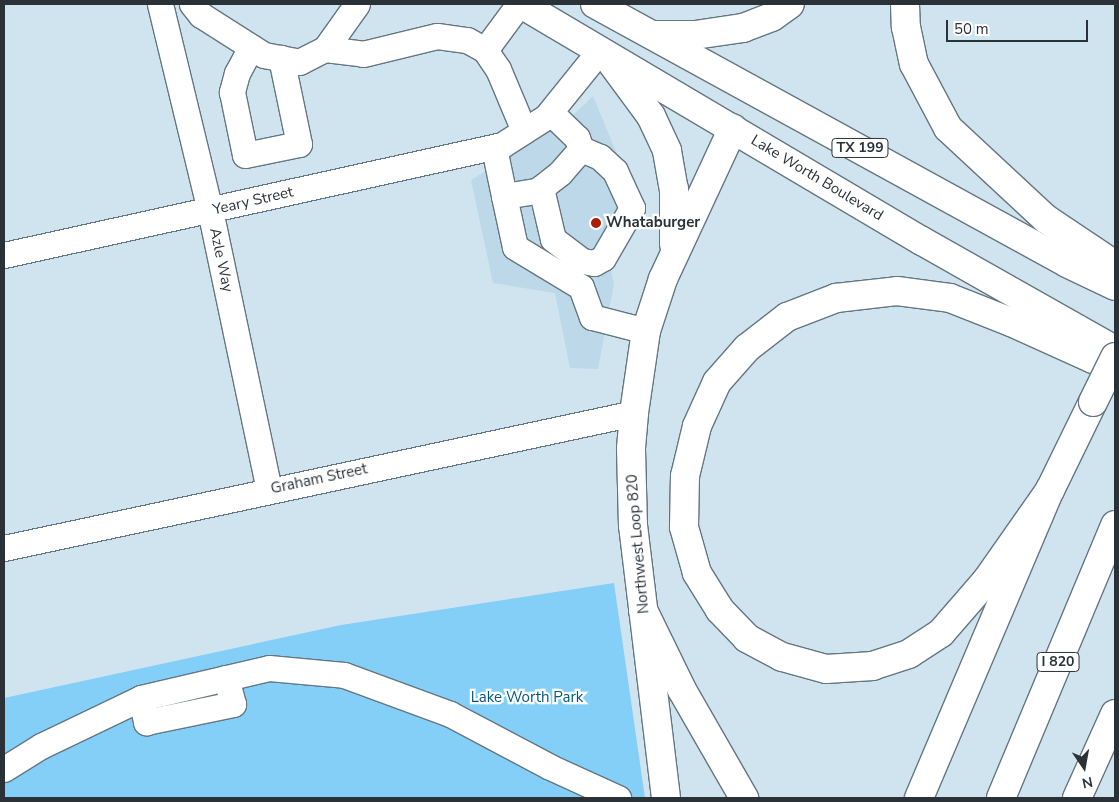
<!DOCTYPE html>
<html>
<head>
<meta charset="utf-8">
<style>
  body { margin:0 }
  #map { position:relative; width:1119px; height:802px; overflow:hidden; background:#d0e4f0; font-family:"Nunito Sans",sans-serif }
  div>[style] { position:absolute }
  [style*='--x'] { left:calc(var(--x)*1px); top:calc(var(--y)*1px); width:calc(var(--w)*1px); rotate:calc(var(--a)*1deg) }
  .built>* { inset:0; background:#bdd9e9 }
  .green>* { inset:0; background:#84cff8 }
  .roads { filter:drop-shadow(1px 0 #647681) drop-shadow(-1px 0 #647681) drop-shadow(0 1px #647681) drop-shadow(0 -1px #647681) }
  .minor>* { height:25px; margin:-12.5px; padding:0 12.5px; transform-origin:12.5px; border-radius:12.5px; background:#fff }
  .major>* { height:28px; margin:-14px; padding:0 14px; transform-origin:14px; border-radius:14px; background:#fff }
  .highway>* { height:28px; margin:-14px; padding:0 14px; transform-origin:14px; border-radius:14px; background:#fff }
  .bridges { filter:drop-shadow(1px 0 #647681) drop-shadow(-1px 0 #647681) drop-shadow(0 1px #647681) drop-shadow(0 -1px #647681) }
  .highway-bridge>* { height:28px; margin:-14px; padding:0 14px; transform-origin:14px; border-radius:14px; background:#fff }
  .dots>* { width:14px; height:14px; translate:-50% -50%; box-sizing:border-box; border:2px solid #fff; border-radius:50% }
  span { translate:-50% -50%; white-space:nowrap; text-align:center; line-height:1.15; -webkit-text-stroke:4.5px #fff; paint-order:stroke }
  .shield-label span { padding:1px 4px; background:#fff; border:1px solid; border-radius:4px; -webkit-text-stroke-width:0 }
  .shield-label { font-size:14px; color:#2a3237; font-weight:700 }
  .street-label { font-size:15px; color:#2a3237 }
  .poi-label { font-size:15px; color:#2a3237; font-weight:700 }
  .left { translate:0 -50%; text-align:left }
  .park-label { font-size:15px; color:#03587a }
  .frame { position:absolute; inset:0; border:5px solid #2a3237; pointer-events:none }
  .north { position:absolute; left:1059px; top:742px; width:50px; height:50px; -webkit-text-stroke:4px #fff; paint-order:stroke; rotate:168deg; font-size:14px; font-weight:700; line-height:20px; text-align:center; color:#2a3237 }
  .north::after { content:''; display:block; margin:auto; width:18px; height:22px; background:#2a3237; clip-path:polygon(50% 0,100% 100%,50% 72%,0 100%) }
  .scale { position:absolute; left:946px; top:20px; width:142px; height:22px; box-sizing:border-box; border:2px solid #2a3237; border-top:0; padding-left:6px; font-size:15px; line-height:18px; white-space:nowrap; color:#2a3237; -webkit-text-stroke:4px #fff; paint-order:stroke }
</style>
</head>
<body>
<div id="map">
  <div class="built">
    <i style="clip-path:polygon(593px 96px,638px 205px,609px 260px,614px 284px,598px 369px,570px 368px,555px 293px,493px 283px,471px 180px,567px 121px)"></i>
  </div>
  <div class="green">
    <i style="clip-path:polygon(614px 583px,645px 798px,4px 798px,4px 698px,341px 625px)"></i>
  </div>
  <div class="roads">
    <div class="minor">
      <i style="--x:160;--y:4;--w:212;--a:76.4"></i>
      <i style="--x:210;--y:210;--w:285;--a:78.1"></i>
      <i style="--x:192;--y:4;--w:14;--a:51"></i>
      <i style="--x:201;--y:15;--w:75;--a:32.4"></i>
      <i style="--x:264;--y:55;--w:36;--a:11"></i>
      <i style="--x:299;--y:62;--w:29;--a:-27"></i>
      <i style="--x:325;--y:49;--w:55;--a:-54.6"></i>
      <i style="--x:251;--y:47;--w:30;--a:118"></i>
      <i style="--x:237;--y:73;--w:20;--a:105"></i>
      <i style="--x:232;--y:92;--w:64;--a:78.3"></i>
      <i style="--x:245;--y:155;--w:55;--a:-11.5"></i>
      <i style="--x:299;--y:144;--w:88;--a:-101.8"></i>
      <i style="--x:325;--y:49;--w:38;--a:7"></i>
      <i style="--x:363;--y:54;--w:76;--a:-13.7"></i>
      <i style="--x:437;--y:36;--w:30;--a:8"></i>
      <i style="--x:467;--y:40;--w:21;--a:29"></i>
      <i style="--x:485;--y:50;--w:23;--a:56"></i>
      <i style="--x:498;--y:69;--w:67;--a:67.2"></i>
      <i style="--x:485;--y:50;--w:57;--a:-53.5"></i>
      <i style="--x:494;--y:148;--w:49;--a:78.2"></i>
      <i style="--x:504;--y:196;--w:33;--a:-9"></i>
      <i style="--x:537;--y:191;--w:29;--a:-38"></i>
      <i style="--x:560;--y:173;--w:32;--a:-49"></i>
      <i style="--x:541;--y:188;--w:52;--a:76.8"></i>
      <i style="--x:553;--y:239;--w:36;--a:37"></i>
      <i style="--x:582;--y:261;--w:12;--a:9"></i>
      <i style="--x:594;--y:263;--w:10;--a:-29"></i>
      <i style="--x:603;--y:258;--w:58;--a:-59.9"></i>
      <i style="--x:632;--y:208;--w:41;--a:-114.7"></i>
      <i style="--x:615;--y:171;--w:21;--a:-137"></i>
      <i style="--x:600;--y:157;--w:21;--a:-157"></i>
      <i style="--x:581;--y:149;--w:12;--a:-110"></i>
      <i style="--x:577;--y:138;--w:37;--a:-136"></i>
      <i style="--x:504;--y:196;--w:52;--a:77.8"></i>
      <i style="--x:515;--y:247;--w:77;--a:31.2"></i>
      <i style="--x:581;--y:287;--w:32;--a:70"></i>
      <i style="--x:592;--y:317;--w:56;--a:14.5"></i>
      <i style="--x:4;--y:255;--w:510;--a:-12.46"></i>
      <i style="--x:502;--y:145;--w:52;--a:-32.5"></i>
      <i style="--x:546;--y:117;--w:86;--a:-51.1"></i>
      <i style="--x:4;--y:548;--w:644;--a:-12.09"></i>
      <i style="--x:141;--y:698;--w:25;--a:78"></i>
      <i style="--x:146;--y:722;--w:89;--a:-11.7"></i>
      <i style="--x:233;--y:704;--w:27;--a:-105"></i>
      <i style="--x:4;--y:769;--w:44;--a:-31.9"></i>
      <i style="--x:41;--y:746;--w:111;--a:-25.6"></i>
      <i style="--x:141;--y:698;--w:131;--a:-13.2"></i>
      <i style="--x:269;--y:668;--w:75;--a:5.3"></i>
      <i style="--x:344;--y:675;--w:113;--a:20.2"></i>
      <i style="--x:450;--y:714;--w:113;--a:27.9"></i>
      <i style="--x:550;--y:767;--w:75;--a:24.5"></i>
    </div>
    <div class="major">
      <i style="--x:521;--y:4;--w:466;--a:30.6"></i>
      <i style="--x:922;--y:241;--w:222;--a:29.5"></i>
      <i style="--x:595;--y:4;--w:538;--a:28.75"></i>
      <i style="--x:1067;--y:263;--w:53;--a:25.6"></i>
      <i style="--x:654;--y:35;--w:41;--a:0"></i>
      <i style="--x:695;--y:35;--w:49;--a:-8.3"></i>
      <i style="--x:743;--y:28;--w:31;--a:-21"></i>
      <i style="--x:772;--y:17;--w:22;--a:-36"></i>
      <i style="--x:611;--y:62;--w:67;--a:53.5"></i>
      <i style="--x:651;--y:116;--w:38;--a:65"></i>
      <i style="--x:667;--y:151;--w:39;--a:80"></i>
      <i style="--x:674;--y:189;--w:55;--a:90"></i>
      <i style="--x:666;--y:798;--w:274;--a:-96.9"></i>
      <i style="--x:633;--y:526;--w:78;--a:-91.5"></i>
      <i style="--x:631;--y:448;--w:35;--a:-85"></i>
      <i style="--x:634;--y:413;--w:83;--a:-81.7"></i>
      <i style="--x:646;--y:331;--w:55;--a:-71.9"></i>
      <i style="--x:663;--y:279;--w:166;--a:-65.1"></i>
    </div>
    <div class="highway">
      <i style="--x:905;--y:4;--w:23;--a:88"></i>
      <i style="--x:906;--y:27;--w:38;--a:78"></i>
      <i style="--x:914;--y:64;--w:72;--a:62"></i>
      <i style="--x:948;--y:128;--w:134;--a:42.9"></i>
      <i style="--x:1046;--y:219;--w:83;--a:33.7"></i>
      <i style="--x:1050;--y:490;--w:110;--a:125"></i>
      <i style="--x:987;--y:580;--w:70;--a:131"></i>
      <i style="--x:941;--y:633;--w:38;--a:147"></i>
      <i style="--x:909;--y:654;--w:38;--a:162"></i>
      <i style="--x:873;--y:666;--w:47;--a:176.3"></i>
      <i style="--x:826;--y:669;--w:46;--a:-164.7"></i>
      <i style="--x:782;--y:657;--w:40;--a:-152"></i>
      <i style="--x:747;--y:638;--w:39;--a:-134"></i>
      <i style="--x:720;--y:610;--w:44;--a:-121.9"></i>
      <i style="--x:697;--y:573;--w:48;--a:-105.8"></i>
      <i style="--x:684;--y:527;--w:51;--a:-88.9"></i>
      <i style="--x:685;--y:476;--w:51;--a:-76.5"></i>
      <i style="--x:697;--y:426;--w:48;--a:-65.6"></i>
      <i style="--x:717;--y:382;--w:45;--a:-48.6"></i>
      <i style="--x:747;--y:348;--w:51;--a:-37.8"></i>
      <i style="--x:787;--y:317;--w:53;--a:-21.2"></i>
      <i style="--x:836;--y:298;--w:61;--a:-6.5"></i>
      <i style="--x:897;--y:291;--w:53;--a:7.5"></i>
      <i style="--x:950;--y:298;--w:66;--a:21.5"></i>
      <i style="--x:1011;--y:322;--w:90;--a:24.3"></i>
      <i style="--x:1093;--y:359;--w:23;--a:13"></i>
      <i style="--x:643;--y:610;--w:89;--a:64"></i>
      <i style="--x:682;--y:690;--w:125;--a:60.1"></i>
      <i style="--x:919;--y:798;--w:335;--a:-67"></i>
      <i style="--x:1050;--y:490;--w:98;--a:-64"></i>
      <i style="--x:1001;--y:798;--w:296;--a:-67.3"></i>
      <i style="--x:1077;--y:798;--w:92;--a:-65.7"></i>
    </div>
  </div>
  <div class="bridges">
    <div class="highway-bridge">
      <i style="--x:1093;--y:402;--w:50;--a:-63.9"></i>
    </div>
  </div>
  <div class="dots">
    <i style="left:596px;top:223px;background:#ac1d07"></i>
  </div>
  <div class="shield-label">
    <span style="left:860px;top:148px">TX 199</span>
    <span style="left:1058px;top:662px">I 820</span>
  </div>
  <div class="street-label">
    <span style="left:817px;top:178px;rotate:31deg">Lake Worth Boulevard</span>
    <span style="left:253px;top:201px;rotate:-13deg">Yeary Street</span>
    <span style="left:221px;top:260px;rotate:78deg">Azle Way</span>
    <span style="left:319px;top:479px;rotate:-12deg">Graham Street</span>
    <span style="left:638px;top:544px;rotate:-95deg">Northwest Loop 820</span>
  </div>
  <div class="poi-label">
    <span class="left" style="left:606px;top:223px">Whataburger</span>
  </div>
  <div class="park-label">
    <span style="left:527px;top:698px">Lake Worth Park</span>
  </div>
  <div class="frame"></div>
  <div class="north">N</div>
  <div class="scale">50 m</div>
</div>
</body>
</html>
